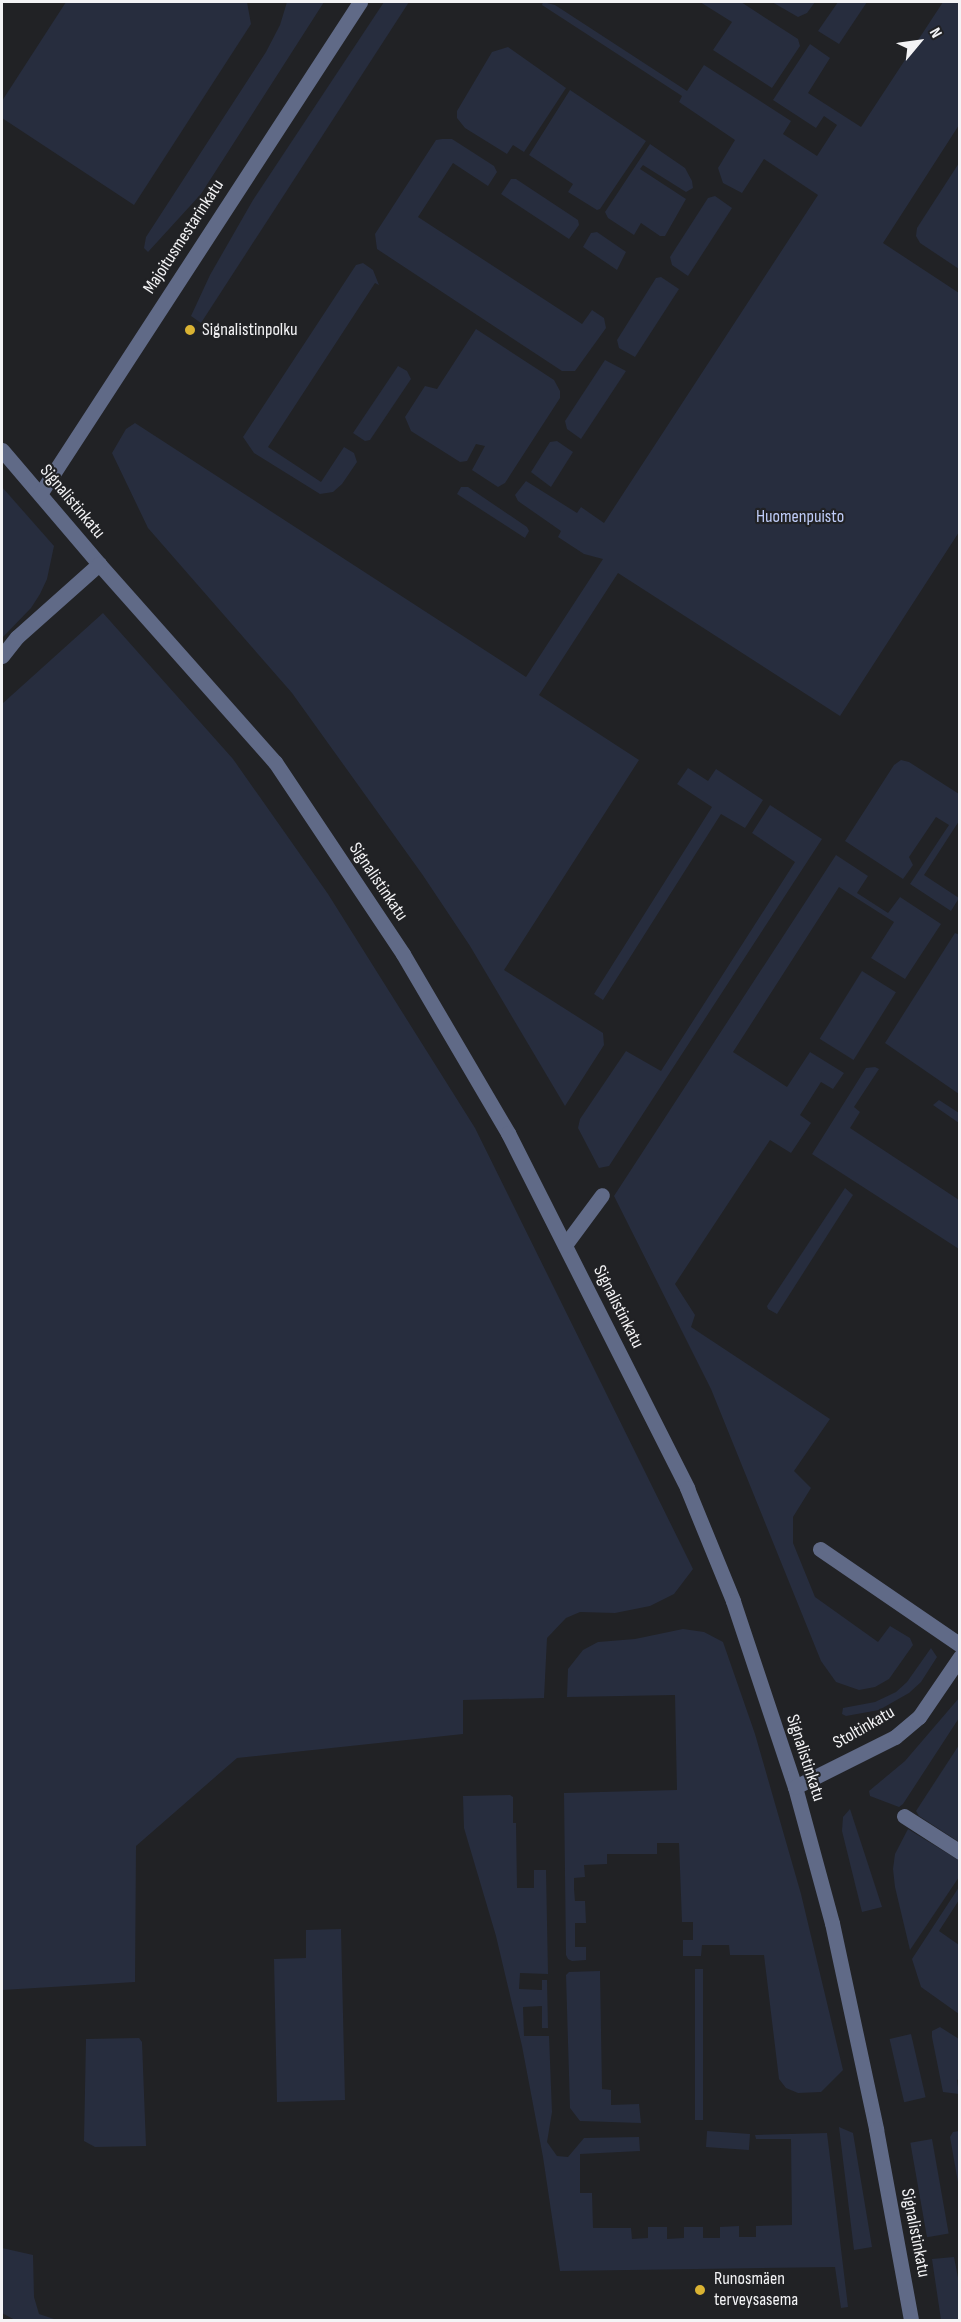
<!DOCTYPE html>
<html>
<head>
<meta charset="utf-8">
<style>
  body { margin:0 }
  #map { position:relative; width:961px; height:2322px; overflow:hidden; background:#212225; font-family:"Sofia Sans Condensed",sans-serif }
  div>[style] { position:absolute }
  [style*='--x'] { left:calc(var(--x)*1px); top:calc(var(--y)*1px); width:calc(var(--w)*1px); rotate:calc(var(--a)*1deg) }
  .green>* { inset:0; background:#272d3e; transform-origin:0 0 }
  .minor>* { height:15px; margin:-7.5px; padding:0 7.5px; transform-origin:7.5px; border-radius:7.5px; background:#606a87 }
  .dots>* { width:16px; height:16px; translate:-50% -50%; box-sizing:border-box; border:3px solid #212225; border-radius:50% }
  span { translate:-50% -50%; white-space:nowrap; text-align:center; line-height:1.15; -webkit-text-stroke:4.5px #212225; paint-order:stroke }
  .street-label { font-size:18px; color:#f3f3f5 }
  .poi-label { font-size:18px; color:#f3f3f5 }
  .left { translate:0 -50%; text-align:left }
  .park-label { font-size:18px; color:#bfccf7 }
  .frame { position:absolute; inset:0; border:3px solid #f3f3f5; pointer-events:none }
  .north { position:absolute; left:889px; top:12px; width:60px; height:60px; -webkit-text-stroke:4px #212225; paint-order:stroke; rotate:61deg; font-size:16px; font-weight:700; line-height:24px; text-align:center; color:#f3f3f5 }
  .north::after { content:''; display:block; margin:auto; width:21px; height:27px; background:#f3f3f5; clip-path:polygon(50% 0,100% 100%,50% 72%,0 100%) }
</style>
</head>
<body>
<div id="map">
  <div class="green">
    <i style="clip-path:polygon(66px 2px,247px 2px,251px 24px,134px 205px,2px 118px,2px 101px)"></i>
    <i style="clip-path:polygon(287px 2px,324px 2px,201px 194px,148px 252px,144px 248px,146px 237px,266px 52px,280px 25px)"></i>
    <i style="clip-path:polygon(384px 2px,409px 2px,201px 323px,191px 316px,210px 275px,253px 200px)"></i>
    <i style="clip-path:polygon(543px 2px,555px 5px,687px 91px,704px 65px,791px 121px,783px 134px,817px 156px,837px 125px,824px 116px,816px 128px,773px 100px,810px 44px,830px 58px,808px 93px,861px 127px,943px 2px,960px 2px,959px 125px,883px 243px,959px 293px,959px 532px,840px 716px,618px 573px,539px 695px,639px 760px,504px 970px,603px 1033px,604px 1045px,565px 1106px,470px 946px,422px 874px,292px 693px,148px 528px,112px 453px,126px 429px,135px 423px,526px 677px,603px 559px,584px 554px,558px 537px,561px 531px,518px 501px,515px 495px,526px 481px,577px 513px,581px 507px,604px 523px,818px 195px,764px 159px,742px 193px,723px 183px,718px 168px,735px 140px,679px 102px,682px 96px,542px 5px)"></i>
    <i style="clip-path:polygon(700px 2px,741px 2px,798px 39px,800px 46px,772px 88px,713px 50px,732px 22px)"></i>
    <i style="clip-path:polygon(772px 2px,815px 2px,807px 13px,798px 17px)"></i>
    <i style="clip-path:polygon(838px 2px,867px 2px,839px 44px,818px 31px)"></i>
    <i style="clip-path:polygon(508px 47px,566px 88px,524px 152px,513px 145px,507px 154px,465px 128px,457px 118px,457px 111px,492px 52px)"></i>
    <i style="clip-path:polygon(570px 90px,646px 141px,600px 209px,597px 210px,568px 192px,573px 184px,529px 155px)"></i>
    <i style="clip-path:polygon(442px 139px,452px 139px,494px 166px,497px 172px,488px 186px,453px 163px,418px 217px,582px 324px,592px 310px,604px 318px,606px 328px,575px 371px,562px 371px,377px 249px,375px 234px,436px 140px)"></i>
    <i style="clip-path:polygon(650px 144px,685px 168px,692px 181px,693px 188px,686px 192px,643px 165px,640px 169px,686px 199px,665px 236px,660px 236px,641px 223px,634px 235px,608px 218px,605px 212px)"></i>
    <i style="clip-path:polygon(959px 163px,959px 269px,920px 243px,916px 236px,917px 228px)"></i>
    <i style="clip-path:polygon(511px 179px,516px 179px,578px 220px,579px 225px,569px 239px,501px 194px)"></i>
    <i style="clip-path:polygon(715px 196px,732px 208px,688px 276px,672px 265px,670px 257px,708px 198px)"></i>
    <i style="clip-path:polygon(597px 232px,626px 252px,617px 270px,583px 247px,591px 233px)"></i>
    <i style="clip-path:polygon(363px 263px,373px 270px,379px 285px,375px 283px,268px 447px,321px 482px,344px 447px,354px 453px,357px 462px,342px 484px,333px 492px,320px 494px,254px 453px,243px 437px,356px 265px)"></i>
    <i style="clip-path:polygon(661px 277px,679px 289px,635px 357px,619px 348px,617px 340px,656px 278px)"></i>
    <i style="clip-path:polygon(476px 329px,554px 380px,560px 391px,560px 398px,505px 483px,498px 487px,472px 470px,485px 446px,476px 444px,467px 461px,460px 462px,411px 431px,405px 417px,425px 386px,437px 389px)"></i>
    <i style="clip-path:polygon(605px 360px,626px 371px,581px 439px,567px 429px,565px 421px)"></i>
    <i style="clip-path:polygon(398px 366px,407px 371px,411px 379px,370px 440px,365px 441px,353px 433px)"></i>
    <i style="clip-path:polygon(557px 441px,573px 452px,551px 487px,531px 472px,550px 442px)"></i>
    <i style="clip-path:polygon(2px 487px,54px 546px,47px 579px,40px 594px,31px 608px,2px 638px)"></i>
    <i style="clip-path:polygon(461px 487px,468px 487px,527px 527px,529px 531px,525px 538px,457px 494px)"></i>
    <i style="clip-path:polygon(103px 613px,233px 759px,328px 894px,475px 1128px,693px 1569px,674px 1594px,650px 1606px,615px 1613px,580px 1612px,566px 1618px,547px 1638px,544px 1698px,463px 1700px,463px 1734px,237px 1758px,136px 1846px,135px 1982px,2px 1990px,2px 704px)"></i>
    <i style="clip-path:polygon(901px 760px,909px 762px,959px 794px,959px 821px,924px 875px,959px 898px,951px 911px,910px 884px,949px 825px,936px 817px,909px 857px,913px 865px,903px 879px,845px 841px,894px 765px)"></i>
    <i style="clip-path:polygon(688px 768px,708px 781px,716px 769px,763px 800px,745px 828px,721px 814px,603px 1000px,594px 994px,712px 807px,677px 784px)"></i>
    <i style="clip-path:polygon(770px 805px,822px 839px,609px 1166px,599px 1168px,578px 1128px,580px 1119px,626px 1051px,661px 1071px,795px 862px,752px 833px)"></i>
    <i style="clip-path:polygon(836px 855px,868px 876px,857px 893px,888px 913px,900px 897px,941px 924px,905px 979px,871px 958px,894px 922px,839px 887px,733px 1052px,787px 1087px,810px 1052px,844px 1073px,833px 1089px,821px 1082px,800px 1115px,811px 1123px,791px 1153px,770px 1140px,675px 1284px,695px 1315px,691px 1327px,830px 1419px,794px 1471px,811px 1488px,793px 1517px,793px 1543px,815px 1597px,878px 1642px,890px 1626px,910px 1638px,913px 1645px,889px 1679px,875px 1687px,859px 1690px,836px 1682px,821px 1661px,711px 1389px,614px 1196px)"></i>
    <i style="clip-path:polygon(955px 933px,960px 935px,959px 1094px,885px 1043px)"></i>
    <i style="left:862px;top:971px;width:40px;height:80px;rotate:32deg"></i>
    <i style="clip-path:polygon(875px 1067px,879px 1069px,854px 1107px,860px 1112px,850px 1128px,959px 1200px,959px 1249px,812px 1154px,866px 1068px)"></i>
    <i style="clip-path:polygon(939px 1100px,959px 1113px,959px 1123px,933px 1105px)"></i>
    <i style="clip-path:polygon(845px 1188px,853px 1195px,777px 1314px,768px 1309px,767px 1306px)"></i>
    <i style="clip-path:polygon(683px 1629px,704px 1632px,723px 1642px,755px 1734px,801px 1894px,843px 2070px,821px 2092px,798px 2093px,786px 2088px,779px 2079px,764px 1955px,730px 1955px,729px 1945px,702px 1945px,701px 1956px,683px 1956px,683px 1940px,693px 1940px,693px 1922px,682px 1922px,679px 1843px,657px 1843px,657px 1854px,607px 1854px,607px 1864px,584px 1865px,585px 1877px,574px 1878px,574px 1889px,575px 1901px,585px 1901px,586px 1923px,575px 1923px,575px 1947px,586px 1947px,586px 1960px,572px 1961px,568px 1959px,566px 1955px,564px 1793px,677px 1790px,675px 1695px,567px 1697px,568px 1669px,583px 1650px,598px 1642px,635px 1639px)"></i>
    <i style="clip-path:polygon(931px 1648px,937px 1657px,921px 1682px,909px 1693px,879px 1710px,846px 1716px,842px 1714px,843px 1708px,875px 1702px,896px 1692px,907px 1682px)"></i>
    <i style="clip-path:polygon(959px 1698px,959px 1718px,903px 1804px,899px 1807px,870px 1796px,869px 1791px,905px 1761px)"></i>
    <i style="clip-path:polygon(959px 1745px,959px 1842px,919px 1816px,916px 1811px)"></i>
    <i style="clip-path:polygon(510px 1795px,513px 1797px,513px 1823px,516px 1823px,517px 1888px,534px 1888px,534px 1870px,546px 1870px,548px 1974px,520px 1973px,519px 1989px,542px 1990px,542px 1980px,547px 1980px,548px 2028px,542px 2028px,542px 2006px,523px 2007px,524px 2036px,549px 2036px,552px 2112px,547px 2142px,557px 2156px,568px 2157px,584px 2138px,639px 2137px,640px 2151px,580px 2154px,580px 2193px,592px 2193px,593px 2228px,631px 2228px,632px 2239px,648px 2238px,648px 2227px,667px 2227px,667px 2239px,684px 2238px,684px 2227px,703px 2227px,703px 2238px,720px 2238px,720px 2227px,739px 2226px,739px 2237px,756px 2237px,756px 2226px,792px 2225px,791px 2139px,756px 2139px,755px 2135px,827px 2133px,848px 2307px,841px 2308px,835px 2267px,560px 2271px,543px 2157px,522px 2046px,496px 1936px,464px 1828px,463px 1796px)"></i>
    <i style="clip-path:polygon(850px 1809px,882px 1907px,862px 1912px,842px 1831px,843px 1817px)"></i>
    <i style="clip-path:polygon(908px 1829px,960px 1861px,959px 1877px,910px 1950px,895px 1887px,893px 1869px,895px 1854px)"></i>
    <i style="clip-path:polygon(959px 1887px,959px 1900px,939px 1931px,959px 1945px,959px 2014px,921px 1987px,912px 1959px)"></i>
    <i style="clip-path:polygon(341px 1929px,345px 2100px,277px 2102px,274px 1959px,306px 1958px,306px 1930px)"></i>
    <i style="left:695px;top:1969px;width:8px;height:151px"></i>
    <i style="clip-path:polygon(600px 1971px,602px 2089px,611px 2090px,611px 2105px,639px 2104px,641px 2123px,580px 2121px,570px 2108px,566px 1975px,569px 1972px)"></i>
    <i style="clip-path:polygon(940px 2027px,959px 2039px,959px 2079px,957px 2080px,959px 2094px,943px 2092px,932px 2037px,932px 2031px)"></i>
    <i style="left:911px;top:2034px;width:65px;height:22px;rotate:77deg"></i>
    <i style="clip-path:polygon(139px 2038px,142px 2042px,146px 2146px,95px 2147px,84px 2141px,86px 2039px)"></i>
    <i style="clip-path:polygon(839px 2127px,853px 2133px,872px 2247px,854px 2250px)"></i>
    <i style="clip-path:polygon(959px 2131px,960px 2131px,959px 2188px,950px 2137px,953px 2132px)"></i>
    <i style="left:750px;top:2134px;width:16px;height:43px;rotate:94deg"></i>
    <i style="left:932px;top:2139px;width:96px;height:22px;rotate:80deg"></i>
    <i style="clip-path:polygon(2px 2248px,33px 2255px,34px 2297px,39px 2314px,57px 2320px,15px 2320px,2px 2313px)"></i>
    <i style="clip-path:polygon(954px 2257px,959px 2283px,959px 2320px,941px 2320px,932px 2259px)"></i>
  </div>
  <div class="minor">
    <i style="--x:2;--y:450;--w:150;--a:49.6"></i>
    <i style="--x:99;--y:564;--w:265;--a:48.4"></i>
    <i style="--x:275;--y:762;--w:231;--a:56.3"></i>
    <i style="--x:403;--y:954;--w:208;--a:59.6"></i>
    <i style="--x:508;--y:1133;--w:398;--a:63.2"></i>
    <i style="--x:687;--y:1488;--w:122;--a:67.8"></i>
    <i style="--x:733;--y:1601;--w:196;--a:71.6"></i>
    <i style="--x:795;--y:1787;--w:141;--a:74.8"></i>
    <i style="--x:832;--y:1923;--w:211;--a:77.9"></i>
    <i style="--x:876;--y:2129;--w:194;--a:79.6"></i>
    <i style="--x:40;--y:494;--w:587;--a:-56.96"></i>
    <i style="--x:2;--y:656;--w:24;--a:-52"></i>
    <i style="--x:17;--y:637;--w:110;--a:-41.7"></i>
    <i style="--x:565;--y:1245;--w:62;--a:-53.5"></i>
    <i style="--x:820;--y:1549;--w:170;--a:34.4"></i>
    <i style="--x:795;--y:1787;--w:112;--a:-26.6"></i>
    <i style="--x:895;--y:1737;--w:31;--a:-40"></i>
    <i style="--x:919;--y:1717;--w:73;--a:-55.7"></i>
    <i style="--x:904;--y:1816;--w:67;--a:32.7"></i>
  </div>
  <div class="dots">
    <i style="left:190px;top:330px;background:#dab333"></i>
    <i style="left:700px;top:2290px;background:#dab333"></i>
  </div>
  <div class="street-label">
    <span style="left:184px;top:237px;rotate:-57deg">Majoitusmestarinkatu</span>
    <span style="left:72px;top:502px;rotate:50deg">Signalistinkatu</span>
    <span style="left:378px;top:882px;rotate:56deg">Signalistinkatu</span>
    <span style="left:618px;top:1307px;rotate:63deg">Signalistinkatu</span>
    <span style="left:864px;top:1728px;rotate:-30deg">Stoltinkatu</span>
    <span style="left:805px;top:1758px;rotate:72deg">Signalistinkatu</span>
    <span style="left:915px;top:2233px;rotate:79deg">Signalistinkatu</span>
  </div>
  <div class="poi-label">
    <span class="left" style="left:202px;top:330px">Signalistinpolku</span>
    <span class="left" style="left:714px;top:2290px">Runosmäen<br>terveysasema</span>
  </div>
  <div class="park-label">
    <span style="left:800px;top:517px">Huomenpuisto</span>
  </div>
  <div class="frame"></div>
  <div class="north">N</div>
</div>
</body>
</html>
